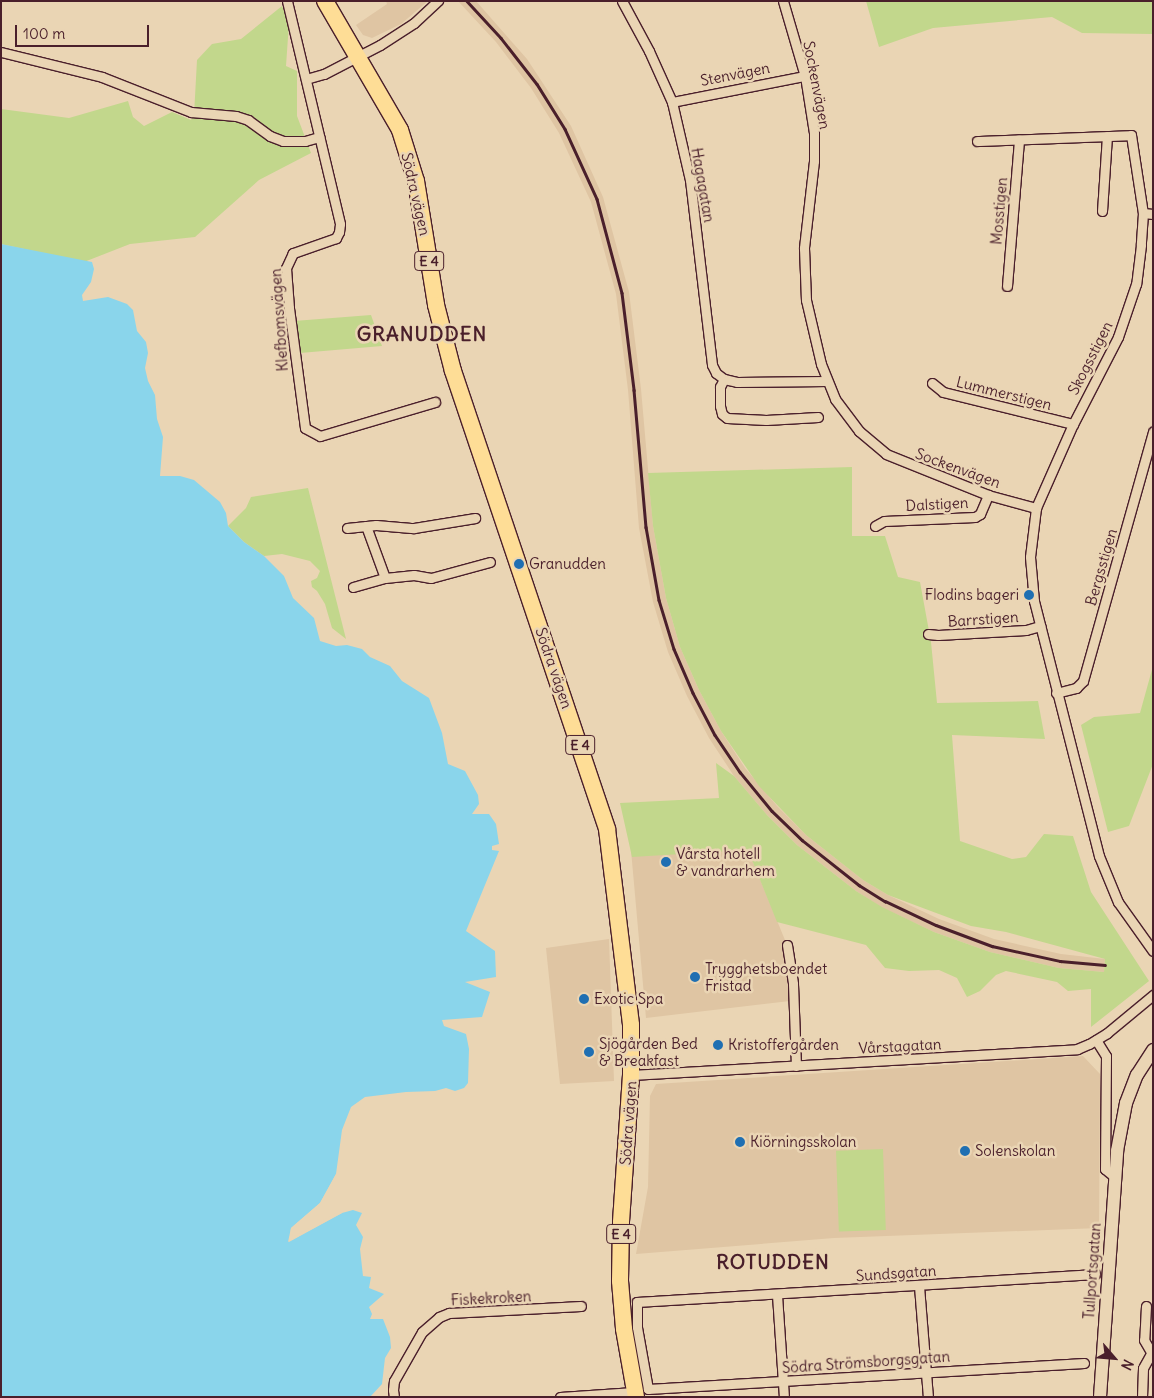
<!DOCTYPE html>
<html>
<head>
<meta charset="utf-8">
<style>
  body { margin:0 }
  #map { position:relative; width:1154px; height:1398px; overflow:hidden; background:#ead5b4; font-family:Delius,sans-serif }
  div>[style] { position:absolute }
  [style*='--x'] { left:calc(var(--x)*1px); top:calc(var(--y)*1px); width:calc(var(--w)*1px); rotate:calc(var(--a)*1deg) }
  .built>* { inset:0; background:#dfc5a3 }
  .green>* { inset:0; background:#c2d78c; transform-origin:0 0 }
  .water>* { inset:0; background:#8ad5eb }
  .pier>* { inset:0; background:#ead5b4 }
  .roads { filter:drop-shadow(1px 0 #4a1f2b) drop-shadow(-1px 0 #4a1f2b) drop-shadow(0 1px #4a1f2b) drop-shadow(0 -1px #4a1f2b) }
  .street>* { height:9px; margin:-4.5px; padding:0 4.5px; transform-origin:4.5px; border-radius:4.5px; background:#ead5b4 }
  .secondary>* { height:12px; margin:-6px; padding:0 6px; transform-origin:6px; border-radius:6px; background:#ead5b4 }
  .highway>* { height:16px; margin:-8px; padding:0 8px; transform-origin:8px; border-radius:8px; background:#fedd96 }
  .rail>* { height:2.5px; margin:-1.25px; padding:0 1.25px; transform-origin:1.25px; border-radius:1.25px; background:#4a1f2b }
  .dots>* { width:14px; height:14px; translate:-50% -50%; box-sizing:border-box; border:2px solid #ead5b4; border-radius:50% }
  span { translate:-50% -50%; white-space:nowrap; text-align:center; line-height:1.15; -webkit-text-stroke:5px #ead5b4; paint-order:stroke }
  .shield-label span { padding:1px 4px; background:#ead5b4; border:1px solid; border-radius:4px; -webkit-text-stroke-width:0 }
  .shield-label { font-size:14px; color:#4a1f2b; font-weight:700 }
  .street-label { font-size:15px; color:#4a1f2b }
  .poi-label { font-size:15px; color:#4a1f2b }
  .left { translate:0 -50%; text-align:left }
  .right { translate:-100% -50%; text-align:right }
  .district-label { font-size:20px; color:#4a1f2b; font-weight:700; letter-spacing:1px }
  .frame { position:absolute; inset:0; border:2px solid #4a1f2b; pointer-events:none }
  .north { position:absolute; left:1089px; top:1333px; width:50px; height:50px; -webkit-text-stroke:4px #ead5b4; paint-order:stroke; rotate:117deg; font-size:14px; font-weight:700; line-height:20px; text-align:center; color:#4a1f2b }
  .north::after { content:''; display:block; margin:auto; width:18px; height:22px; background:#4a1f2b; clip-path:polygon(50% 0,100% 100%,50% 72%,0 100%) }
  .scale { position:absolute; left:15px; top:25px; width:134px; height:22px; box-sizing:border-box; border:2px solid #4a1f2b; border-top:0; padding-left:6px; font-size:15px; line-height:18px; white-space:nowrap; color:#4a1f2b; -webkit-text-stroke:4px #ead5b4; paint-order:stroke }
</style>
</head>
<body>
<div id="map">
  <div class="built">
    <i style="clip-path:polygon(386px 1px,428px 1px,401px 24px,372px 38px,363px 35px,356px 25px,387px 4px)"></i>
    <i style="clip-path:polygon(458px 1px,476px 1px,527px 59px,571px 126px,603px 197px,629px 292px,641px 389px,653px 526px,666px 598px,680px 647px,699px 690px,721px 731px,745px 768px,777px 806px,806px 835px,863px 880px,888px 895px,939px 919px,994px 939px,1061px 954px,1105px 959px,1104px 972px,1059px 968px,990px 952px,934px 932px,881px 907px,856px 891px,797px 845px,767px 815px,734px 776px,709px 738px,687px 696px,668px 652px,653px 602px,639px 528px,628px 390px,616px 294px,591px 202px,559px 133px,531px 88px,496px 42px)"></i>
    <i style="clip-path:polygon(631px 850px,748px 850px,787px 945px,790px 1001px,646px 1018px)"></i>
    <i style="clip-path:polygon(609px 939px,614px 1081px,560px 1084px,546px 948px)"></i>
    <i style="clip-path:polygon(1083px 1056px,1100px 1074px,1099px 1228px,834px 1238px,636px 1254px,648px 1187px,650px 1096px,656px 1084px)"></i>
  </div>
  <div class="green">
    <i style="clip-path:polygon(866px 1px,1153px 1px,1153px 34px,1082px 33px,1052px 17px,933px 28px,879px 47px)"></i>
    <i style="clip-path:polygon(282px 6px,289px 23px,286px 66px,297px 71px,297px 116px,311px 153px,259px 180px,195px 237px,130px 244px,84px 262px,1px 244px,1px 109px,69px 118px,128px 101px,133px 117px,144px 126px,172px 112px,191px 120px,194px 115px,197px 60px,212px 44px,241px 39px)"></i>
    <i style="clip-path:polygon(371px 315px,382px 346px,300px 353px,294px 321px)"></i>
    <i style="clip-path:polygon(852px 467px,852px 536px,885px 536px,898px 577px,920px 582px,931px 642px,937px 703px,1038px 701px,1045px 739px,952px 735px,960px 841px,1012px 859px,1026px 857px,1044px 834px,1073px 836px,1091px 892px,1149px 981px,1091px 1027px,1091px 989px,1068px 991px,1057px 982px,1006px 971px,996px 975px,980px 991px,967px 997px,957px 978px,939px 970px,909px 971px,885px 968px,866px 945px,777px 922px,748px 850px,632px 857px,620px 803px,719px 798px,716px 763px,734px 776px,767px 815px,797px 845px,856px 891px,882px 907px,934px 932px,990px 952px,1059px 968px,1104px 972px,1105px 959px,1006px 932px,971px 926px,888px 895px,863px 880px,806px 835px,759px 786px,721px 731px,699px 690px,680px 647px,666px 598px,653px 526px,648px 473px)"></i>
    <i style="clip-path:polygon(308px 488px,346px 639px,332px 628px,325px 604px,317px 591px,312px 587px,311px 581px,317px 578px,320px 571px,310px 561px,282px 554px,264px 556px,244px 542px,228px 526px,246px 508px,251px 497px)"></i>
    <i style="clip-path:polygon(1153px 666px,1153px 764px,1129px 826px,1108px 832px,1081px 725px,1094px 717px,1140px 713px)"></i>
    <i style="left:883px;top:1149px;width:81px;height:47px;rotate:88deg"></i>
  </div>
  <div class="water">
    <i style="clip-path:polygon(1px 244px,92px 262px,94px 269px,91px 282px,82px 295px,83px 301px,108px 297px,127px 304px,133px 310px,137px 331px,146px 342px,148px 353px,145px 368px,148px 381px,155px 395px,157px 419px,163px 437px,160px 476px,180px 476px,194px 480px,220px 502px,226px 513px,228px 526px,244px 542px,264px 556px,284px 576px,293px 598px,314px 618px,320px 641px,336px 646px,347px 645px,362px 649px,370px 657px,390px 666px,402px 681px,429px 698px,442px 733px,448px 764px,465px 771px,478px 795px,479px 804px,472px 814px,489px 814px,496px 824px,499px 844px,492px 846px,492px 850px,499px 851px,466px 931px,495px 951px,496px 977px,465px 982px,490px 992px,482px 1017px,442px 1020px,444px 1026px,466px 1034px,469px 1049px,468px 1083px,464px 1088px,455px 1091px,446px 1088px,435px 1091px,406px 1092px,365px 1097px,351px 1107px,342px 1130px,336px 1174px,320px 1203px,291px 1228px,289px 1242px,342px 1213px,353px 1210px,362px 1213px,356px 1225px,363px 1237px,360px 1249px,363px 1276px,371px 1277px,369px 1288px,384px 1294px,369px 1307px,372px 1314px,370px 1319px,383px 1319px,390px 1337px,391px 1348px,385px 1358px,382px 1384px,370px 1397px,1px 1397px)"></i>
  </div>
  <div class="pier">
    <i style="clip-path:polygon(336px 1174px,337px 1178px,322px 1204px,293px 1230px,292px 1237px,342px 1210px,342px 1213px,288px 1242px,291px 1228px,320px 1203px)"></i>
  </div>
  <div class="roads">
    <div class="street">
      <i style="--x:287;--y:1;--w:229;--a:76.6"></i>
      <i style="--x:340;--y:224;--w:8;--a:97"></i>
      <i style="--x:339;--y:232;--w:7;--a:117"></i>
      <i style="--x:336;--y:238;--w:46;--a:160.8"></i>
      <i style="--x:293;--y:253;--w:17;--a:115"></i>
      <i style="--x:286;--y:268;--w:40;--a:85.7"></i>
      <i style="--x:289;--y:308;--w:121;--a:82.4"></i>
      <i style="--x:305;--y:428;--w:17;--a:28"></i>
      <i style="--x:320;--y:436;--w:120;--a:-16.5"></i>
      <i style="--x:622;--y:1;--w:57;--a:61.6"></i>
      <i style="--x:649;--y:51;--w:56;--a:65.7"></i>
      <i style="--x:672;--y:102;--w:80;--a:77"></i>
      <i style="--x:690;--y:180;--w:186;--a:83.2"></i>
      <i style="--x:712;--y:365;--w:9;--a:63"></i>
      <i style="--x:716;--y:373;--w:10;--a:37"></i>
      <i style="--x:724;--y:379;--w:13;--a:13"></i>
      <i style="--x:737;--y:382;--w:90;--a:-0.6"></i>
      <i style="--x:783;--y:1;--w:78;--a:73.7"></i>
      <i style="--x:805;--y:76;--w:58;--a:81"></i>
      <i style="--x:814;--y:133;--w:28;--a:90"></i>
      <i style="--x:814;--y:161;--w:88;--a:96.6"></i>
      <i style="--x:804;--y:248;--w:52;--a:87.8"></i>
      <i style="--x:806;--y:300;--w:66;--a:76.8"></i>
      <i style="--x:821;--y:364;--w:38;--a:68"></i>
      <i style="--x:835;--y:399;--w:40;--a:53"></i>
      <i style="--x:859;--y:431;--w:35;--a:40"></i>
      <i style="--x:886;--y:454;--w:110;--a:21.9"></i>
      <i style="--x:988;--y:495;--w:50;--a:15.2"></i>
      <i style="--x:1;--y:52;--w:104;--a:13.9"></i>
      <i style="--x:102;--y:77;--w:96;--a:21.5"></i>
      <i style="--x:191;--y:112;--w:45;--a:5.1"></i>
      <i style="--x:236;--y:116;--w:13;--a:18"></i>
      <i style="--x:248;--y:120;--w:27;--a:36"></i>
      <i style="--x:270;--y:136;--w:14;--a:21"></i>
      <i style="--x:283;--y:141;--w:22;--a:0"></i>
      <i style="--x:305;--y:141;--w:15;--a:-16"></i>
      <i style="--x:306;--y:79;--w:19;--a:-16"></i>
      <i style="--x:324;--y:74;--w:63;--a:-27.4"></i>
      <i style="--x:380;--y:45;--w:40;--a:-32.9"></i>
      <i style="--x:414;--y:23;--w:33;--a:-43"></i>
      <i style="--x:672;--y:102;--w:136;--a:-11.1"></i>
      <i style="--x:977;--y:141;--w:154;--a:-2.2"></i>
      <i style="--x:1131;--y:135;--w:79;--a:81.3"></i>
      <i style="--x:1143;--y:213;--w:32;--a:94"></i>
      <i style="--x:1141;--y:245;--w:39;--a:97"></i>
      <i style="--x:1136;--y:284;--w:56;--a:108.8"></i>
      <i style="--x:1118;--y:337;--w:98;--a:117.3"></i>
      <i style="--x:1073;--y:424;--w:92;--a:113.8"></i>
      <i style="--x:1036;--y:508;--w:49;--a:97"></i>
      <i style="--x:1030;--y:557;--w:44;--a:84.8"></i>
      <i style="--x:1034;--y:601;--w:263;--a:75.7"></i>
      <i style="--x:1099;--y:856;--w:50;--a:67.6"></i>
      <i style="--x:1118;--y:902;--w:60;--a:54.5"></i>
      <i style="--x:1102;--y:211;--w:75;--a:-86.2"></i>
      <i style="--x:1143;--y:213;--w:10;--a:6"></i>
      <i style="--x:1007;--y:286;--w:147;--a:-85.3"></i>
      <i style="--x:724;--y:379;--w:9;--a:117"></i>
      <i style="--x:720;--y:387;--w:19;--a:90"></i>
      <i style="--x:720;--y:406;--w:8;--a:76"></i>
      <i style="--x:722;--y:414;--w:6;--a:39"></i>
      <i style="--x:727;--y:418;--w:39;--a:3"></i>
      <i style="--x:766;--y:420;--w:52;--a:-3.3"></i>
      <i style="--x:932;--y:383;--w:14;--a:39"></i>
      <i style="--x:943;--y:392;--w:134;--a:13.8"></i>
      <i style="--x:366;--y:526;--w:55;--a:69.9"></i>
      <i style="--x:875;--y:526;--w:10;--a:-29"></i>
      <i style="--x:884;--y:521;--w:91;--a:-2.5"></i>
      <i style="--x:975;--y:517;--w:6;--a:-31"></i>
      <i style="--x:980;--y:514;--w:21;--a:-67"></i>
      <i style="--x:347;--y:528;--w:29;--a:-6"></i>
      <i style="--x:376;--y:525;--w:38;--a:5"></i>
      <i style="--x:414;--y:528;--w:62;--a:-9.3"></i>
      <i style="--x:353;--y:587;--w:33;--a:-16"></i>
      <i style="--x:385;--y:578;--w:29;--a:-6"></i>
      <i style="--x:414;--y:575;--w:17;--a:10"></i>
      <i style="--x:431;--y:578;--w:61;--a:-15.2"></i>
      <i style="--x:928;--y:634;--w:10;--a:6"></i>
      <i style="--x:938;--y:635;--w:88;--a:-3.3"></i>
      <i style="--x:1026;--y:630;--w:15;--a:-16"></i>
      <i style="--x:1056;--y:693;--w:21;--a:-14"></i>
      <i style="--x:1076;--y:688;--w:10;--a:-45"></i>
      <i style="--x:1083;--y:681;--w:259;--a:-74.3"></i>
      <i style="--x:787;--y:945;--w:39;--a:81"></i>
      <i style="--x:793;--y:984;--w:82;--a:87.9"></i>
      <i style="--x:1096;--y:1040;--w:19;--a:58"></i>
      <i style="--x:1106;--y:1056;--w:113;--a:90.5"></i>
      <i style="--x:1105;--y:1169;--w:13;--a:39"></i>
      <i style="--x:631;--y:1075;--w:447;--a:-3.3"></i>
      <i style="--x:1077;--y:1049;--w:13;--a:-23"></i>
      <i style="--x:1089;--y:1044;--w:21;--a:-31"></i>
      <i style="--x:1107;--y:1033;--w:60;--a:-39.6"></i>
      <i style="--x:919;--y:1286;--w:111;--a:85.4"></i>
      <i style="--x:777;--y:1295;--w:102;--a:86.1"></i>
      <i style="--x:1146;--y:1306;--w:34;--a:93"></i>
      <i style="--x:1144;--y:1340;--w:14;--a:60"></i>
      <i style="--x:1084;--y:1363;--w:437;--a:176.6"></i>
      <i style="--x:648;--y:1389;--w:63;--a:-100.1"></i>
      <i style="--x:637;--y:1327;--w:25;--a:-90"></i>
      <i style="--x:637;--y:1302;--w:459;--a:-3.5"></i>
      <i style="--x:394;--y:1397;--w:7;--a:-98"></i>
      <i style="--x:393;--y:1390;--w:9;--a:-84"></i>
      <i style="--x:394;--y:1381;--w:56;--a:-60.3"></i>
      <i style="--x:422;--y:1332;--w:23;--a:-41"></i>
      <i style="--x:439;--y:1317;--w:11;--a:-22"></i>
      <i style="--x:449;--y:1313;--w:132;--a:-3"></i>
      <i style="--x:560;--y:1397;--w:74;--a:-3.9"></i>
      <i style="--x:1142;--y:1397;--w:29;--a:-88"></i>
      <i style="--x:1143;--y:1368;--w:21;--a:-61"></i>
    </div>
    <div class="secondary">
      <i style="--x:1100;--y:1397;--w:247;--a:-86"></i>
      <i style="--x:1117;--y:1151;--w:49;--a:-79.4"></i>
      <i style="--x:1126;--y:1103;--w:30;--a:-69"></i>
      <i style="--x:1137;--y:1075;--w:30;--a:-57"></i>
    </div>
    <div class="highway">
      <i style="--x:325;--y:1;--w:149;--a:59.8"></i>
      <i style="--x:400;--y:130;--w:53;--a:72.6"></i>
      <i style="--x:416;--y:181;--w:126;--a:80.8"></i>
      <i style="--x:436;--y:305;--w:68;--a:75.6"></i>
      <i style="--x:453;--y:371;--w:483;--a:71.4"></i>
      <i style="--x:607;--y:829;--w:197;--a:83"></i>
      <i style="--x:631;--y:1025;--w:50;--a:90"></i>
      <i style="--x:631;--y:1075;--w:148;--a:93.9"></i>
      <i style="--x:621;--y:1223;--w:58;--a:91"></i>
      <i style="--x:620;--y:1281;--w:48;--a:85.2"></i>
      <i style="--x:624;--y:1329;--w:69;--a:80"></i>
    </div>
  </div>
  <div class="rail">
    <i style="--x:467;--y:1;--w:50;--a:47.4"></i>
    <i style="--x:501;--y:38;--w:58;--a:52"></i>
    <i style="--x:537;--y:84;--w:53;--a:58.1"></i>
    <i style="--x:565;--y:129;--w:77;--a:65.4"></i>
    <i style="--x:597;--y:199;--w:97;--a:75.1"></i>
    <i style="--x:622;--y:293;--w:98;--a:82.9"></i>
    <i style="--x:634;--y:390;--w:138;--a:85"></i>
    <i style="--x:646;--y:527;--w:74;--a:79.9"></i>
    <i style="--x:659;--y:600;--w:51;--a:73"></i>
    <i style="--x:674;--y:649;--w:48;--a:66.6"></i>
    <i style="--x:693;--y:693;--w:47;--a:62.4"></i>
    <i style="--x:715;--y:735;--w:45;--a:56"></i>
    <i style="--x:740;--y:772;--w:50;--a:50.6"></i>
    <i style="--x:772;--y:811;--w:42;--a:44"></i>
    <i style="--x:802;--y:840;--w:73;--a:38.3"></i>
    <i style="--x:859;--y:885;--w:31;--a:32"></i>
    <i style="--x:885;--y:901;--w:56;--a:25.2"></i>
    <i style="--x:936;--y:925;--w:60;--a:20.6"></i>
    <i style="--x:992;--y:946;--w:70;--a:12.4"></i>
    <i style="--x:1060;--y:961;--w:45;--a:5.1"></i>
  </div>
  <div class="dots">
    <i style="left:519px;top:564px;background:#1f6fb2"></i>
    <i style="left:1029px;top:595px;background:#1f6fb2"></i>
    <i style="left:666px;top:862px;background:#1f6fb2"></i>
    <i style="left:695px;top:977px;background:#1f6fb2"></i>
    <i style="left:584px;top:999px;background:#1f6fb2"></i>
    <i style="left:718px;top:1045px;background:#1f6fb2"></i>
    <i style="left:589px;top:1052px;background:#1f6fb2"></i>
    <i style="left:740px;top:1142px;background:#1f6fb2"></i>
    <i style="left:965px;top:1151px;background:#1f6fb2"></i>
  </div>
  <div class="shield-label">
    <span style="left:429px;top:261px">E 4</span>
    <span style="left:580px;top:745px">E 4</span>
    <span style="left:621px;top:1234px">E 4</span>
  </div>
  <div class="street-label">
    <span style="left:735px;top:74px;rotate:-11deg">Stenvägen</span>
    <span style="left:817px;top:85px;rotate:79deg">Sockenvägen</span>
    <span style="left:703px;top:185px;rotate:80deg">Hagagatan</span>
    <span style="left:416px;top:194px;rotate:77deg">Södra vägen</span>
    <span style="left:999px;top:211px;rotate:-85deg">Mosstigen</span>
    <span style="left:279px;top:320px;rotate:-94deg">Klefbomsvägen</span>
    <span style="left:1090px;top:358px;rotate:-63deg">Skogsstigen</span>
    <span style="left:1004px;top:393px;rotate:14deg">Lummerstigen</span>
    <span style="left:958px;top:468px;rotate:20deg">Sockenvägen</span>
    <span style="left:937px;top:504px;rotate:-3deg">Dalstigen</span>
    <span style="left:1101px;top:567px;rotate:-74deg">Bergsstigen</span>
    <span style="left:983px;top:619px;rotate:-4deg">Barrstigen</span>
    <span style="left:554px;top:668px;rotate:71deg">Södra vägen</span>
    <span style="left:900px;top:1046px;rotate:-3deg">Vårstagatan</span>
    <span style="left:628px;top:1123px;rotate:-86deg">Södra vägen</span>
    <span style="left:1092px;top:1271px;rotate:-86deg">Tullportsgatan</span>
    <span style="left:896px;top:1273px;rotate:-4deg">Sundsgatan</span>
    <span style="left:491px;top:1298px;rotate:-3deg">Fiskekroken</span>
    <span style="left:866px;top:1362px;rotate:-4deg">Södra Strömsborgsgatan</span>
  </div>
  <div class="poi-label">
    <span class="left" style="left:529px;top:564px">Granudden</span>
    <span class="right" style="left:1019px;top:595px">Flodins bageri</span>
    <span class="left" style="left:676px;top:862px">Vårsta hotell<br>&amp; vandrarhem</span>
    <span class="left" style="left:705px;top:977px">Trygghetsboendet<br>Fristad</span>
    <span class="left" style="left:594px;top:999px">Exotic Spa</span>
    <span class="left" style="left:599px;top:1052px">Sjögården Bed<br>&amp; Breakfast</span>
    <span class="left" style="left:728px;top:1045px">Kristoffergården</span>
    <span class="left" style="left:750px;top:1142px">Kiörningsskolan</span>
    <span class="left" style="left:975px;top:1151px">Solenskolan</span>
  </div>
  <div class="district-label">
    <span style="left:422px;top:333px">GRANUDDEN</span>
    <span style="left:773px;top:1261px">ROTUDDEN</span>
  </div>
  <div class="frame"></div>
  <div class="north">N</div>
  <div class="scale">100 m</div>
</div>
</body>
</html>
